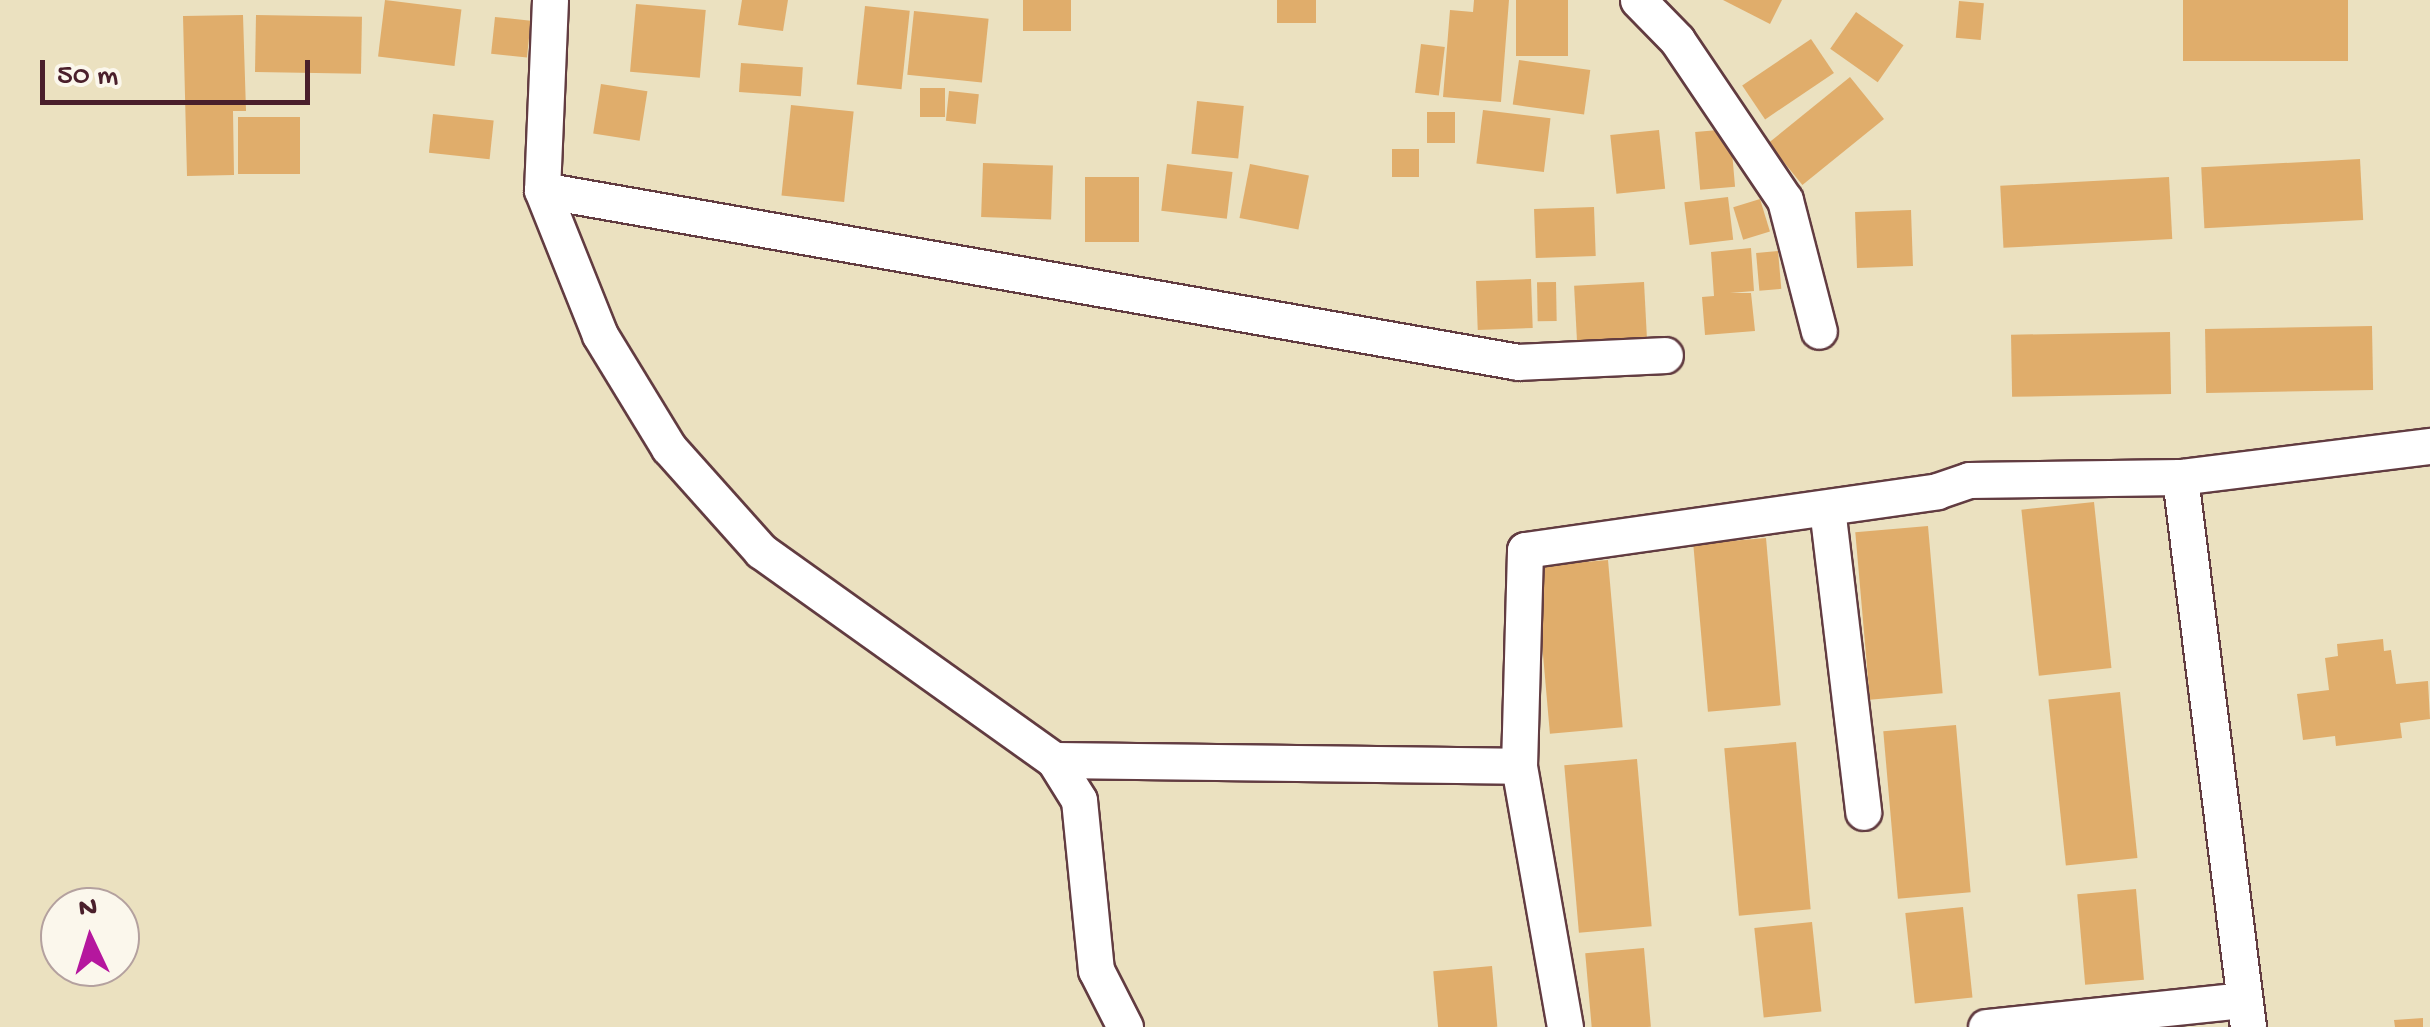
<!DOCTYPE html>
<html>
<head>
<meta charset="utf-8">
<style>
  body { margin:0 }
  #map { position:relative; width:2430px; height:1027px; overflow:hidden; background:#ebe1c0; font-family:"Gochi Hand",sans-serif }
  div>[style] { position:absolute }
  [style*='--x'] { left:calc(var(--x)*1px); top:calc(var(--y)*1px); width:calc(var(--w)*1px); rotate:calc(var(--a)*1deg) }
  .building>* { inset:0; background:#e0ad6b; transform-origin:0 0 }
  .roads { filter:drop-shadow(2px 0 #623c41) drop-shadow(-2px 0 #623c41) drop-shadow(0 2px #623c41) drop-shadow(0 -2px #623c41) }
  .minor>* { height:35px; margin:-17.5px; padding:0 17.5px; transform-origin:17.5px; border-radius:17.5px; background:#fff }
  span { translate:-50% -50%; white-space:nowrap; text-align:center; line-height:1.15; -webkit-text-stroke:9px #fbf7ec; paint-order:stroke }
  .north { position:absolute; left:40px; top:887px; width:100px; height:100px; box-sizing:border-box; background:#fbf7ec; border:2px solid #b4a19f; border-radius:50%; rotate:356deg; font-size:28px; font-weight:700; line-height:40px; text-align:center; color:#4a1f2b }
  .north::after { content:''; display:block; margin:auto; width:35px; height:45px; background:#b5179e; clip-path:polygon(50% 0,100% 100%,50% 72%,0 100%) }
  .scale { position:absolute; left:40px; top:60px; width:270px; height:45px; box-sizing:border-box; border:5px solid #4a1f2b; border-top:0; padding-left:12px; font-size:30px; line-height:35px; white-space:nowrap; color:#4a1f2b; -webkit-text-stroke:8px #fbf7ec; paint-order:stroke }
</style>
</head>
<body>
<div id="map">
  <div class="building">
    <i style="left:385px;top:0;width:77px;height:57px;rotate:7deg"></i>
    <i style="clip-path:polygon(742px 0,788px 0,783px 31px,738px 25px)"></i>
    <i style="left:1023px;top:0;width:48px;height:31px"></i>
    <i style="left:1277px;top:0;width:39px;height:23px"></i>
    <i style="clip-path:polygon(1474px 0,1509px 0,1501px 102px,1443px 97px,1450px 10px,1473px 12px)"></i>
    <i style="left:1516px;top:0;width:52px;height:56px"></i>
    <i style="clip-path:polygon(1723px 0,1782px 0,1770px 24px)"></i>
    <i style="left:2183px;top:0;width:165px;height:61px"></i>
    <i style="left:1959px;top:1px;width:25px;height:37px;rotate:5deg"></i>
    <i style="left:636px;top:4px;width:70px;height:68px;rotate:5deg"></i>
    <i style="left:865px;top:6px;width:45px;height:79px;rotate:6deg"></i>
    <i style="left:914px;top:11px;width:75px;height:64px;rotate:6deg"></i>
    <i style="left:1856px;top:12px;width:58px;height:45px;rotate:35deg"></i>
    <i style="clip-path:polygon(243px 15px,246px 111px,233px 111px,234px 175px,187px 176px,183px 16px)"></i>
    <i style="left:256px;top:15px;width:106px;height:57px;rotate:1deg"></i>
    <i style="left:495px;top:17px;width:36px;height:37px;rotate:6deg"></i>
    <i style="left:1811px;top:39px;width:41px;height:83px;rotate:56deg"></i>
    <i style="left:1421px;top:44px;width:24px;height:49px;rotate:7deg"></i>
    <i style="left:1519px;top:60px;width:72px;height:45px;rotate:8deg"></i>
    <i style="left:741px;top:63px;width:62px;height:29px;rotate:4deg"></i>
    <i style="left:1850px;top:77px;width:54px;height:105px;rotate:51deg"></i>
    <i style="left:601px;top:84px;width:47px;height:50px;rotate:9deg"></i>
    <i style="left:920px;top:88px;width:25px;height:29px"></i>
    <i style="left:949px;top:91px;width:30px;height:30px;rotate:6deg"></i>
    <i style="left:1197px;top:101px;width:47px;height:53px;rotate:6deg"></i>
    <i style="left:791px;top:105px;width:63px;height:91px;rotate:6deg"></i>
    <i style="left:1483px;top:110px;width:68px;height:54px;rotate:7deg"></i>
    <i style="left:1427px;top:112px;width:28px;height:31px"></i>
    <i style="left:433px;top:114px;width:61px;height:39px;rotate:6deg"></i>
    <i style="left:300px;top:117px;width:57px;height:62px;rotate:90deg"></i>
    <i style="left:1730px;top:129px;width:58px;height:35px;rotate:85deg"></i>
    <i style="left:1659px;top:130px;width:59px;height:49px;rotate:84deg"></i>
    <i style="left:1392px;top:149px;width:27px;height:28px"></i>
    <i style="left:2360px;top:159px;width:61px;height:159px;rotate:87deg"></i>
    <i style="left:983px;top:163px;width:70px;height:54px;rotate:2deg"></i>
    <i style="left:1167px;top:164px;width:66px;height:47px;rotate:7deg"></i>
    <i style="left:1250px;top:164px;width:60px;height:55px;rotate:11deg"></i>
    <i style="left:1085px;top:177px;width:54px;height:65px"></i>
    <i style="left:2169px;top:177px;width:62px;height:169px;rotate:87deg"></i>
    <i style="left:1728px;top:197px;width:43px;height:44px;rotate:83deg"></i>
    <i style="left:1760px;top:199px;width:34px;height:28px;rotate:73deg"></i>
    <i style="left:1594px;top:207px;width:49px;height:60px;rotate:88deg"></i>
    <i style="left:1911px;top:210px;width:56px;height:56px;rotate:88deg"></i>
    <i style="clip-path:polygon(1751px 248px,1754px 291px,1730px 293px,1751px 293px,1755px 331px,1705px 335px,1702px 297px,1714px 296px,1711px 252px)"></i>
    <i style="left:1778px;top:251px;width:38px;height:22px;rotate:85deg"></i>
    <i style="left:1531px;top:279px;width:49px;height:55px;rotate:88deg"></i>
    <i style="left:1556px;top:282px;width:39px;height:19px;rotate:89deg"></i>
    <i style="left:1644px;top:282px;width:67px;height:70px;rotate:87deg"></i>
    <i style="left:2372px;top:326px;width:64px;height:167px;rotate:89deg"></i>
    <i style="left:2170px;top:332px;width:62px;height:159px;rotate:89deg"></i>
    <i style="left:2094px;top:502px;width:167px;height:73px;rotate:84deg"></i>
    <i style="left:1928px;top:526px;width:168px;height:73px;rotate:85deg"></i>
    <i style="left:1766px;top:538px;width:168px;height:73px;rotate:85deg"></i>
    <i style="left:1608px;top:560px;width:168px;height:73px;rotate:85deg"></i>
    <i style="clip-path:polygon(2383px 639px,2384px 651px,2391px 650px,2396px 684px,2428px 681px,2430px 719px,2400px 723px,2402px 738px,2336px 746px,2335px 736px,2303px 740px,2297px 694px,2329px 690px,2325px 658px,2338px 656px,2337px 644px)"></i>
    <i style="left:2120px;top:692px;width:167px;height:72px;rotate:84deg"></i>
    <i style="left:1956px;top:725px;width:168px;height:73px;rotate:85deg"></i>
    <i style="left:1796px;top:742px;width:168px;height:72px;rotate:85deg"></i>
    <i style="left:1637px;top:759px;width:168px;height:73px;rotate:85deg"></i>
    <i style="left:2136px;top:889px;width:91px;height:59px;rotate:85deg"></i>
    <i style="left:1963px;top:907px;width:91px;height:58px;rotate:84deg"></i>
    <i style="left:1812px;top:922px;width:90px;height:58px;rotate:84deg"></i>
    <i style="left:1644px;top:948px;width:79px;height:59px;rotate:85deg"></i>
    <i style="left:1492px;top:966px;width:61px;height:59px;rotate:85deg"></i>
    <i style="clip-path:polygon(2423px 1018px,2423px 1027px,2395px 1027px,2394px 1020px)"></i>
  </div>
  <div class="roads">
    <div class="minor">
      <i style="--x:550;--y:0;--w:190;--a:92.4"></i>
      <i style="--x:542;--y:190;--w:156;--a:68.2"></i>
      <i style="--x:600;--y:335;--w:132;--a:58.6"></i>
      <i style="--x:669;--y:448;--w:138;--a:48.2"></i>
      <i style="--x:761;--y:551;--w:360;--a:35.5"></i>
      <i style="--x:1054;--y:760;--w:47;--a:58"></i>
      <i style="--x:1079;--y:800;--w:171;--a:84.3"></i>
      <i style="--x:1096;--y:970;--w:64;--a:63"></i>
      <i style="--x:1638;--y:0;--w:56;--a:45.7"></i>
      <i style="--x:1677;--y:40;--w:193;--a:56"></i>
      <i style="--x:1785;--y:200;--w:135;--a:75.5"></i>
      <i style="--x:542;--y:190;--w:991;--a:9.99"></i>
      <i style="--x:1518;--y:362;--w:147;--a:-2.7"></i>
      <i style="--x:2180;--y:477;--w:554;--a:82.95"></i>
      <i style="--x:1827;--y:508;--w:306;--a:83.2"></i>
      <i style="--x:1054;--y:760;--w:465;--a:0.7"></i>
      <i style="--x:1565;--y:1027;--w:265;--a:-100"></i>
      <i style="--x:1519;--y:766;--w:216;--a:-88.4"></i>
      <i style="--x:1525;--y:550;--w:416;--a:-8.1"></i>
      <i style="--x:1937;--y:491;--w:34;--a:-19"></i>
      <i style="--x:1969;--y:480;--w:211;--a:-0.8"></i>
      <i style="--x:2180;--y:477;--w:252;--a:-7.1"></i>
      <i style="--x:1986;--y:1027;--w:259;--a:-6"></i>
    </div>
  </div>
  <div class="north">N</div>
  <div class="scale">50 m</div>
</div>
</body>
</html>
